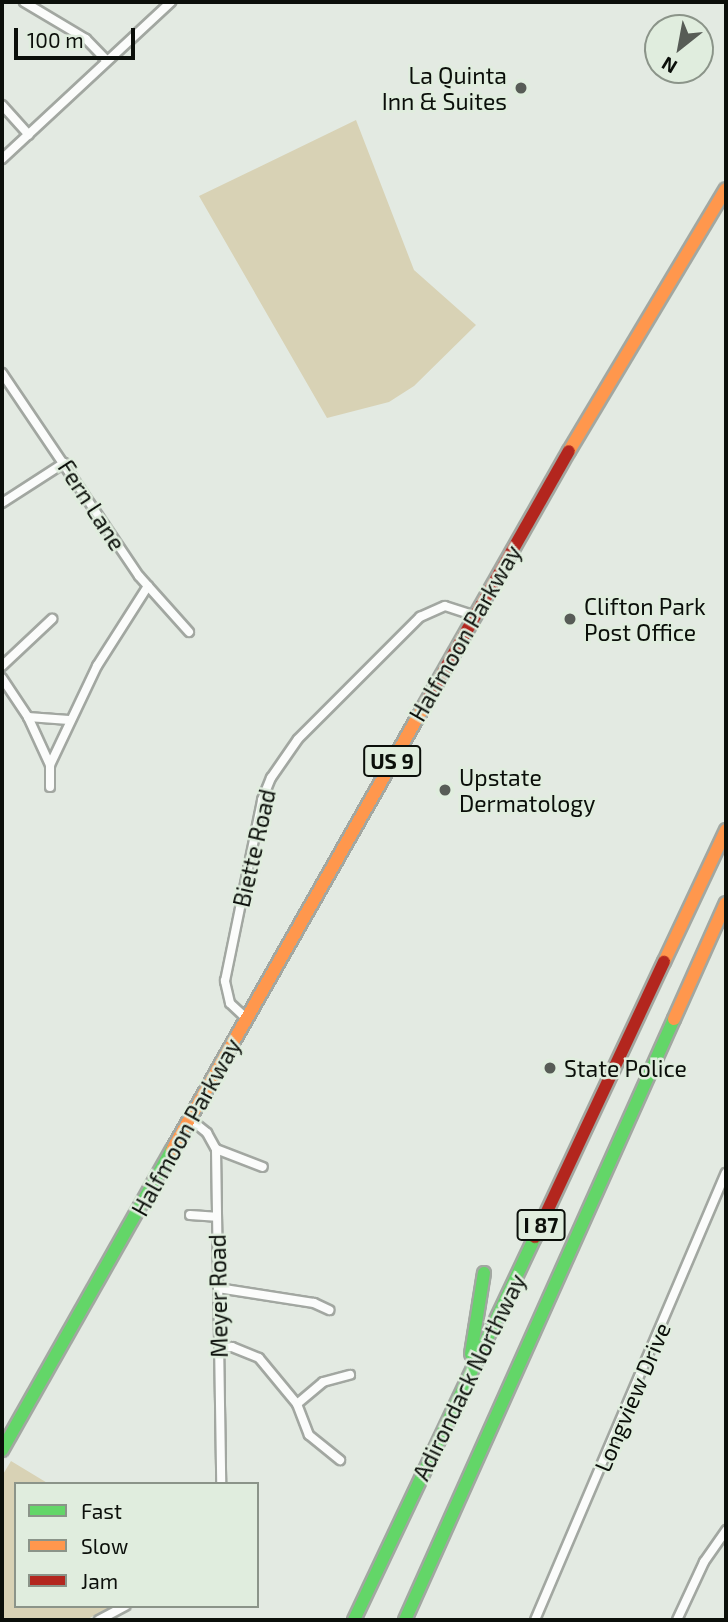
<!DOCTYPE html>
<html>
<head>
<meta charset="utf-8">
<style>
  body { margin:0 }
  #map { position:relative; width:728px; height:1622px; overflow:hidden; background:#e3eae2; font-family:"Exo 2",sans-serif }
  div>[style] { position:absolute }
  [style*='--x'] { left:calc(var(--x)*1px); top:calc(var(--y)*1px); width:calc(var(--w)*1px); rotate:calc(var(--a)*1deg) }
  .green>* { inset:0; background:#d8d2b5 }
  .roads { filter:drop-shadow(2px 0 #a2a7a1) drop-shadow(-2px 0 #a2a7a1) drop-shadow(0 2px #a2a7a1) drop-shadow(0 -2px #a2a7a1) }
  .street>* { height:8px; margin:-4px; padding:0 4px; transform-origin:4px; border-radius:4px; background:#fbfcfb }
  .fast>* { height:12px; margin:-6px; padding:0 6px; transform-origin:6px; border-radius:6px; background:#63d668 }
  .slow>* { height:12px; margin:-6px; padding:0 6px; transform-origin:6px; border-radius:6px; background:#ff974d }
  .jam>* { height:12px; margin:-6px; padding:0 6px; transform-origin:6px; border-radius:6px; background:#b3261e }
  .dots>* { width:19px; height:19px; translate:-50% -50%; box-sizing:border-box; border:4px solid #e0edde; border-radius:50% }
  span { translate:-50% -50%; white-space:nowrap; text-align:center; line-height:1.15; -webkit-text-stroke:5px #e0edde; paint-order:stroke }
  .shield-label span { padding:2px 5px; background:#e0edde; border:2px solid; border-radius:5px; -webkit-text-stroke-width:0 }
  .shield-label { font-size:21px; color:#0b0f0a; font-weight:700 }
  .poi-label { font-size:23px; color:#0b0f0a }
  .right { translate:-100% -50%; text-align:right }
  .left { translate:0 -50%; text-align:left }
  .street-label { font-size:23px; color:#0b0f0a }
  .frame { position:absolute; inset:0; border:4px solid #0b0f0a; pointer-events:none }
  .legend { position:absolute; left:14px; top:1482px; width:245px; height:126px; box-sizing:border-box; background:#e0edde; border:2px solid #8b9489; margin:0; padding:9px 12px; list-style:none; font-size:21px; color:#0b0f0a }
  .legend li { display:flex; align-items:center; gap:14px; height:35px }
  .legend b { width:35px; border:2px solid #8b9489 }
  .north { position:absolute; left:644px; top:14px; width:70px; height:70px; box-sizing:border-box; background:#e0edde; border:2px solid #8b9489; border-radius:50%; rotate:211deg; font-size:19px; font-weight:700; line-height:28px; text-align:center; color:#0b0f0a }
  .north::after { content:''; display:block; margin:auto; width:24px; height:32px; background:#575c56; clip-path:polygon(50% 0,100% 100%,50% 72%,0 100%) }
  .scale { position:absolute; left:14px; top:28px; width:121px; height:32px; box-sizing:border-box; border:4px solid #0b0f0a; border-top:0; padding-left:9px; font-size:21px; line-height:24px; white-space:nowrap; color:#0b0f0a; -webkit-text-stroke:5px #e0edde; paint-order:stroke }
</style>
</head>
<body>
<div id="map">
  <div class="green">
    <i style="clip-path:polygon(356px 120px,414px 270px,476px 325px,414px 386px,389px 402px,327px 418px,199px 196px)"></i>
    <i style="clip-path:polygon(11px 1461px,49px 1484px,16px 1484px,16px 1606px,112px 1606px,86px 1620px,2px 1620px,2px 1476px)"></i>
  </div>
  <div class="roads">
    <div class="street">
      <i style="--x:24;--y:2;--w:72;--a:30.8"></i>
      <i style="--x:86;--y:39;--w:29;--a:46"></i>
      <i style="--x:2;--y:105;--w:40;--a:48"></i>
      <i style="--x:2;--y:159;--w:231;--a:-42.9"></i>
      <i style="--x:2;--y:373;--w:245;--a:56"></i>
      <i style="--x:139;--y:576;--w:75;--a:48.2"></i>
      <i style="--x:2;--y:503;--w:74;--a:-32.8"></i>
      <i style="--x:2;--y:666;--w:69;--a:-43.2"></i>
      <i style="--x:2;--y:678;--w:47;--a:56.3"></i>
      <i style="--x:28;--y:717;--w:53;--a:65.4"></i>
      <i style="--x:50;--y:765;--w:22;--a:90"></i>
      <i style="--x:28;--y:717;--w:41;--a:4.2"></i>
      <i style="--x:50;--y:765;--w:110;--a:-64.6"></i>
      <i style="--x:97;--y:666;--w:95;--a:-57.5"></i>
      <i style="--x:247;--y:1019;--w:23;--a:-137"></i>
      <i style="--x:230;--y:1003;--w:23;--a:-103"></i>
      <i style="--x:225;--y:981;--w:185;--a:-78.4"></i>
      <i style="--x:262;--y:800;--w:24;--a:-68"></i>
      <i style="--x:271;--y:778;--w:47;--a:-55.3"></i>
      <i style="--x:298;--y:739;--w:173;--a:-45"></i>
      <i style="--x:420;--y:617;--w:27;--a:-24"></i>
      <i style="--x:445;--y:606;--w:32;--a:18"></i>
      <i style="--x:190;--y:1119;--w:22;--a:39"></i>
      <i style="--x:207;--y:1133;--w:18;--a:61"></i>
      <i style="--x:216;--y:1149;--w:335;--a:89.1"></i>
      <i style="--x:216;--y:1149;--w:50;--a:21"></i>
      <i style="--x:190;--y:1215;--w:26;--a:4"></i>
      <i style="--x:218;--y:1288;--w:97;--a:8.9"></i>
      <i style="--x:314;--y:1303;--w:17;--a:25"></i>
      <i style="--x:219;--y:1348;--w:13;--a:-4"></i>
      <i style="--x:232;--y:1347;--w:29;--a:22"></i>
      <i style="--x:259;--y:1358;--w:60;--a:50.4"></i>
      <i style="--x:297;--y:1404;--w:33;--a:69"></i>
      <i style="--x:309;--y:1435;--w:40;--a:39"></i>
      <i style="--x:297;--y:1404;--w:34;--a:-40"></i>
      <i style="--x:323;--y:1382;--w:28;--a:-15"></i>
      <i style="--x:99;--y:1620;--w:30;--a:-28"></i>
      <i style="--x:535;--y:1620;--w:486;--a:-66.9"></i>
      <i style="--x:677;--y:1620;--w:64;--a:-65"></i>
      <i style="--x:704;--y:1562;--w:39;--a:-55"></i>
    </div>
    <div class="fast">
      <i style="--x:471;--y:1354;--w:82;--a:-80.9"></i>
      <i style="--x:2;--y:1450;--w:345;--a:-60.5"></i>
      <i style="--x:354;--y:1620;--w:424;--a:-64.7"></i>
      <i style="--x:405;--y:1620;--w:658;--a:-65.89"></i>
    </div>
    <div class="slow">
      <i style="--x:569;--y:451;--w:305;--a:-59.1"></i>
      <i style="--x:664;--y:962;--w:146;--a:-64.8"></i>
      <i style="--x:674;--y:1019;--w:127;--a:-65.9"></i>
      <i style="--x:172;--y:1150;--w:511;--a:-60.42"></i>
    </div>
    <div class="jam">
      <i style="--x:424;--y:706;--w:293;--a:-60.4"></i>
      <i style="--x:535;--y:1237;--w:304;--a:-64.9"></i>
    </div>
  </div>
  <div class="dots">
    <i style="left:521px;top:88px;background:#575c56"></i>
    <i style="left:570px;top:619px;background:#575c56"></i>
    <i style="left:445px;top:790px;background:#575c56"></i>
    <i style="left:550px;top:1068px;background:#575c56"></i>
  </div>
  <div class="shield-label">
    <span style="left:392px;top:761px">US 9</span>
    <span style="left:541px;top:1225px">I 87</span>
  </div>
  <div class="poi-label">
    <span class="right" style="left:507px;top:88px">La Quinta<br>Inn &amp; Suites</span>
    <span class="left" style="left:584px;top:619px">Clifton Park<br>Post Office</span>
    <span class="left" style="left:459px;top:790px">Upstate<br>Dermatology</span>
    <span class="left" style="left:564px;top:1068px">State Police</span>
  </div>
  <div class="street-label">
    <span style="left:92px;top:505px;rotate:57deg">Fern Lane</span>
    <span style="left:465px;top:633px;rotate:-60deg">Halfmoon Parkway</span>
    <span style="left:254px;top:848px;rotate:-77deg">Biette Road</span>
    <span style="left:186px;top:1127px;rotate:-61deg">Halfmoon Parkway</span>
    <span style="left:218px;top:1296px;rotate:-91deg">Meyer Road</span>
    <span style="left:469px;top:1377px;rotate:-64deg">Adirondack Northway</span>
    <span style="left:632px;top:1397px;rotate:-67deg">Longview Drive</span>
  </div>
  <div class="frame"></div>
  <ul class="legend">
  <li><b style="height:9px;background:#63d668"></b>Fast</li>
  <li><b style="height:9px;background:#ff974d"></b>Slow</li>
  <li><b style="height:9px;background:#b3261e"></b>Jam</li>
  </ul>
  <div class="north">N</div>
  <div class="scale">100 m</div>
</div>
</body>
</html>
